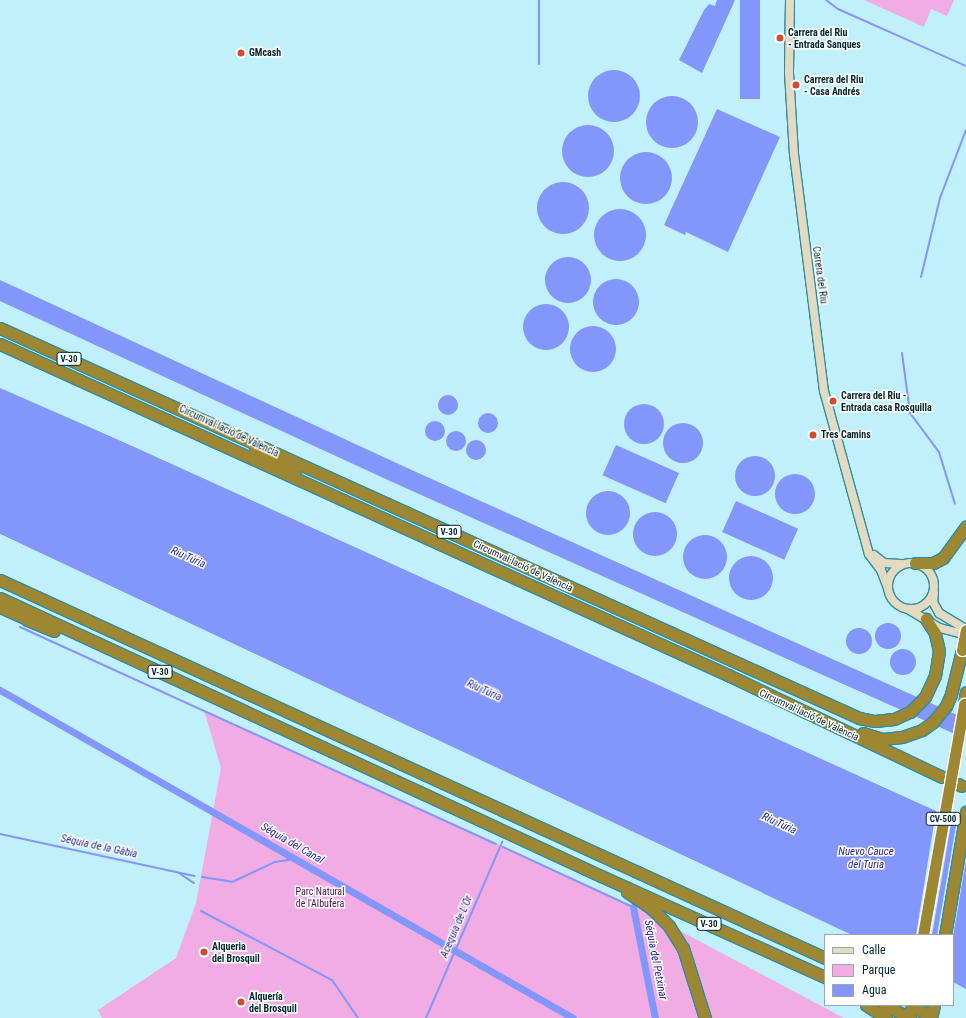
<!DOCTYPE html>
<html>
<head>
<meta charset="utf-8">
<style>
  body { margin:0 }
  #map { position:relative; width:966px; height:1018px; overflow:hidden; background:#c0f0fc; font-family:"Roboto Condensed",sans-serif }
  div>[style] { position:absolute }
  [style*='--x'] { left:calc(var(--x)*1px); top:calc(var(--y)*1px); width:calc(var(--w)*1px); rotate:calc(var(--a)*1deg) }
  .green>* { inset:0; background:#f0ace3 }
  .water>* { inset:0; background:#8296fb; transform-origin:0 0 }
  .round { border-radius:50% }
  .pier>* { inset:0; background:#c0f0fc }
  .stream>* { height:2px; margin:-1px; padding:0 1px; transform-origin:1px; border-radius:1px; background:#8296fb }
  .canal>* { height:7px; margin:-3.5px; padding:0 3.5px; transform-origin:3.5px; border-radius:3.5px; background:#8296fb }
  .roads { filter:drop-shadow(1px 0 #338c9e) drop-shadow(-1px 0 #338c9e) drop-shadow(0 1px #338c9e) drop-shadow(0 -1px #338c9e) }
  .secondary>* { height:8px; margin:-4px; padding:0 4px; transform-origin:4px; border-radius:4px; background:#e2dbc2 }
  .secondary>.ring { margin:-4px; padding:0; box-sizing:content-box; background:none; border:8px solid #e2dbc2; border-radius:50% }
  .highway>* { height:11px; margin:-5.5px; padding:0 5.5px; transform-origin:5.5px; border-radius:5.5px; background:#9e8733 }
  .bridges { filter:drop-shadow(1px 0 #fff) drop-shadow(-1px 0 #fff) drop-shadow(0 1px #fff) drop-shadow(0 -1px #fff) }
  .highway-bridge>* { height:11px; margin:-5.5px; padding:0 5.5px; transform-origin:5.5px; border-radius:5.5px; background:#9e8733 }
  .dots>* { width:11px; height:11px; translate:-50% -50%; box-sizing:border-box; border:2px solid #fff; border-radius:50% }
  span { translate:-50% -50%; white-space:nowrap; text-align:center; line-height:1.15; -webkit-text-stroke:3px #fff; paint-order:stroke }
  .shield-label span { padding:1px 3px; background:#fff; border:1px solid; border-radius:3px; -webkit-text-stroke-width:0 }
  .shield-label { font-size:9px; color:#00262d; font-weight:700 }
  .poi-label { font-size:10px; color:#00262d; font-weight:700 }
  .left { translate:0 -50%; text-align:left }
  .street-label { font-size:10px; color:#00262d }
  .park-label { font-size:10px; color:#4c1345 }
  .water-label { font-size:11px; color:#272598; font-style:italic }
  .legend { position:absolute; left:824px; top:934px; width:130px; height:72px; box-sizing:border-box; background:#fff; border:1px solid #99a8ab; margin:0; padding:5px 7px; list-style:none; font-size:12px; color:#00262d }
  .legend li { display:flex; align-items:center; gap:8px; height:20px }
  .legend b { width:20px; border:1px solid #99a8ab }
</style>
</head>
<body>
<div id="map">
  <div class="green">
    <i style="clip-path:polygon(864px 0,954px 0,947px 16px,931px 9px,924px 27px)"></i>
    <i style="clip-path:polygon(204px 710px,633px 906px,844px 1018px,102px 1018px,98px 1010px,176px 958px,196px 903px,221px 768px)"></i>
  </div>
  <div class="water">
    <i style="clip-path:polygon(717px 0,735px 0,702px 73px,679px 60px,704px 10px,709px 4px,715px 6px)"></i>
    <i style="left:740px;top:0;width:20px;height:99px"></i>
    <i class="round" style="left:588px;top:70px;width:52px;height:52px"></i>
    <i class="round" style="left:646px;top:96px;width:52px;height:52px"></i>
    <i style="clip-path:polygon(717px 109px,780px 137px,728px 252px,686px 232px,685px 235px,664px 225px)"></i>
    <i class="round" style="left:562px;top:125px;width:52px;height:52px"></i>
    <i class="round" style="left:620px;top:152px;width:52px;height:52px"></i>
    <i class="round" style="left:537px;top:182px;width:52px;height:52px"></i>
    <i class="round" style="left:594px;top:209px;width:52px;height:52px"></i>
    <i class="round" style="left:545px;top:257px;width:46px;height:46px"></i>
    <i class="round" style="left:593px;top:279px;width:46px;height:46px"></i>
    <i style="clip-path:polygon(0 280px,416px 472px,966px 719px,966px 739px,390px 481px,0 301px)"></i>
    <i class="round" style="left:523px;top:304px;width:46px;height:46px"></i>
    <i class="round" style="left:570px;top:326px;width:46px;height:46px"></i>
    <i style="clip-path:polygon(0 388px,158px 457px,966px 824px,966px 989px,953px 982px,953px 935px,852px 935px,0 534px)"></i>
    <i class="round" style="left:438px;top:395px;width:20px;height:20px"></i>
    <i class="round" style="left:624px;top:404px;width:40px;height:40px"></i>
    <i class="round" style="left:478px;top:413px;width:20px;height:20px"></i>
    <i class="round" style="left:425px;top:421px;width:20px;height:20px"></i>
    <i class="round" style="left:663px;top:423px;width:40px;height:40px"></i>
    <i class="round" style="left:446px;top:431px;width:20px;height:20px"></i>
    <i class="round" style="left:466px;top:440px;width:20px;height:20px"></i>
    <i style="left:616px;top:445px;width:69px;height:33px;rotate:24deg"></i>
    <i class="round" style="left:735px;top:456px;width:40px;height:40px"></i>
    <i class="round" style="left:775px;top:474px;width:40px;height:40px"></i>
    <i class="round" style="left:586px;top:491px;width:44px;height:44px"></i>
    <i style="left:736px;top:501px;width:68px;height:34px;rotate:24deg"></i>
    <i class="round" style="left:633px;top:512px;width:44px;height:44px"></i>
    <i class="round" style="left:683px;top:535px;width:44px;height:44px"></i>
    <i class="round" style="left:729px;top:556px;width:44px;height:44px"></i>
    <i class="round" style="left:875px;top:623px;width:26px;height:26px"></i>
    <i class="round" style="left:846px;top:628px;width:26px;height:26px"></i>
    <i class="round" style="left:890px;top:649px;width:26px;height:26px"></i>
  </div>
  <div class="pier">
    <i style="clip-path:polygon(0 386px,159px 455px,966px 822px,966px 860px,953px 937px,953px 935px,937px 935px,957px 820px,952px 818px,932px 935px,916px 935px,936px 811px)"></i>
    <i style="clip-path:polygon(0 534px,531px 784px,852px 935px,0 536px)"></i>
  </div>
  <div class="stream">
    <i style="--x:539;--y:0;--w:64;--a:90"></i>
    <i style="--x:826;--y:0;--w:15;--a:37"></i>
    <i style="--x:838;--y:9;--w:140;--a:24"></i>
    <i style="--x:921;--y:277;--w:81;--a:-76.5"></i>
    <i style="--x:940;--y:198;--w:73;--a:-69.1"></i>
    <i style="--x:902;--y:353;--w:61;--a:82.4"></i>
    <i style="--x:910;--y:413;--w:49;--a:53.4"></i>
    <i style="--x:939;--y:452;--w:54;--a:72.9"></i>
    <i style="--x:20;--y:627;--w:523;--a:24.51"></i>
    <i style="--x:0;--y:834;--w:199;--a:12.2"></i>
    <i style="--x:503;--y:847;--w:143;--a:24.8"></i>
    <i style="--x:179;--y:873;--w:18;--a:34"></i>
    <i style="--x:202;--y:877;--w:30;--a:9"></i>
    <i style="--x:232;--y:882;--w:47;--a:-24.9"></i>
    <i style="--x:275;--y:862;--w:19;--a:-9"></i>
    <i style="--x:201;--y:911;--w:148;--a:27.8"></i>
    <i style="--x:332;--y:980;--w:46;--a:55.6"></i>
    <i style="--x:426;--y:1018;--w:192;--a:-66.6"></i>
  </div>
  <div class="canal">
    <i style="--x:0;--y:690;--w:660;--a:29.79"></i>
    <i style="--x:633;--y:907;--w:113;--a:78.8"></i>
  </div>
  <div class="roads">
    <div class="secondary">
      <i style="--x:790;--y:0;--w:73;--a:90.8"></i>
      <i style="--x:789;--y:73;--w:81;--a:86.5"></i>
      <i style="--x:794;--y:154;--w:239;--a:82.8"></i>
      <i style="--x:824;--y:391;--w:169;--a:74.6"></i>
      <i style="--x:869;--y:554;--w:20;--a:53"></i>
      <i style="--x:881;--y:570;--w:19;--a:69"></i>
      <i style="--x:874;--y:555;--w:13;--a:39"></i>
      <i style="--x:884;--y:563;--w:17;--a:3"></i>
      <i class="ring" style="left:888px;top:563px;width:38px;height:38px"></i>
      <i style="--x:934;--y:593;--w:9;--a:96"></i>
      <i style="--x:933;--y:602;--w:13;--a:61"></i>
      <i style="--x:939;--y:613;--w:31;--a:31"></i>
      <i style="--x:908;--y:609;--w:37;--a:31"></i>
      <i style="--x:940;--y:628;--w:27;--a:15"></i>
    </div>
    <div class="highway">
      <i style="--x:0;--y:328;--w:943;--a:24.42"></i>
      <i style="--x:859;--y:718;--w:16;--a:11"></i>
      <i style="--x:875;--y:721;--w:19;--a:-6"></i>
      <i style="--x:894;--y:719;--w:17;--a:-24"></i>
      <i style="--x:910;--y:712;--w:21;--a:-45"></i>
      <i style="--x:925;--y:697;--w:23;--a:-65"></i>
      <i style="--x:935;--y:676;--w:25;--a:-81"></i>
      <i style="--x:939;--y:651;--w:18;--a:-103"></i>
      <i style="--x:935;--y:633;--w:17;--a:-123"></i>
      <i style="--x:0;--y:344;--w:800;--a:24.45"></i>
      <i style="--x:728;--y:675;--w:237;--a:25.5"></i>
      <i style="--x:255;--y:450;--w:45;--a:27.7"></i>
      <i style="--x:915;--y:563;--w:18;--a:0"></i>
      <i style="--x:933;--y:563;--w:11;--a:-27"></i>
      <i style="--x:943;--y:558;--w:39;--a:-54"></i>
      <i style="--x:0;--y:580;--w:907;--a:24.62"></i>
      <i style="--x:0;--y:598;--w:662;--a:24.82"></i>
      <i style="--x:601;--y:876;--w:246;--a:24.3"></i>
      <i style="--x:0;--y:607;--w:35;--a:24"></i>
      <i style="--x:27;--y:620;--w:29;--a:22"></i>
      <i style="--x:964;--y:704;--w:12;--a:-81"></i>
      <i style="--x:863;--y:733;--w:21;--a:17"></i>
      <i style="--x:883;--y:739;--w:19;--a:-6"></i>
      <i style="--x:902;--y:737;--w:21;--a:-19"></i>
      <i style="--x:922;--y:730;--w:14;--a:-36"></i>
      <i style="--x:933;--y:722;--w:21;--a:-51"></i>
      <i style="--x:946;--y:706;--w:13;--a:-67"></i>
      <i style="--x:951;--y:694;--w:45;--a:-76"></i>
      <i style="--x:958;--y:784;--w:4;--a:27"></i>
      <i style="--x:627;--y:892;--w:30;--a:34"></i>
      <i style="--x:652;--y:909;--w:24;--a:45"></i>
      <i style="--x:669;--y:926;--w:26;--a:58"></i>
      <i style="--x:683;--y:948;--w:73;--a:72.6"></i>
      <i style="--x:945;--y:935;--w:125;--a:-80.3"></i>
      <i style="--x:866;--y:1005;--w:24;--a:33"></i>
      <i style="--x:885;--y:1005;--w:27;--a:28"></i>
      <i style="--x:920;--y:1010;--w:5;--a:37"></i>
      <i style="--x:910;--y:1018;--w:13;--a:-81"></i>
      <i style="--x:931;--y:1018;--w:13;--a:-77"></i>
    </div>
  </div>
  <div class="bridges">
    <div class="highway-bridge">
      <i style="--x:962;--y:650;--w:20;--a:-79"></i>
      <i style="--x:923;--y:935;--w:235;--a:-79.9"></i>
    </div>
  </div>
  <div class="dots">
    <i style="left:780px;top:38px;background:#d44a2c"></i>
    <i style="left:241px;top:53px;background:#d44a2c"></i>
    <i style="left:796px;top:85px;background:#d44a2c"></i>
    <i style="left:833px;top:401px;background:#d44a2c"></i>
    <i style="left:813px;top:435px;background:#d44a2c"></i>
    <i style="left:204px;top:952px;background:#d44a2c"></i>
    <i style="left:241px;top:1002px;background:#d44a2c"></i>
  </div>
  <div class="shield-label">
    <span style="left:69px;top:359px">V-30</span>
    <span style="left:449px;top:532px">V-30</span>
    <span style="left:160px;top:672px">V-30</span>
    <span style="left:943px;top:819px">CV-500</span>
    <span style="left:709px;top:924px">V-30</span>
  </div>
  <div class="poi-label">
    <span class="left" style="left:788px;top:38px">Carrera del Riu<br>- Entrada Sanques</span>
    <span class="left" style="left:249px;top:53px">GMcash</span>
    <span class="left" style="left:804px;top:85px">Carrera del Riu<br>- Casa Andrés</span>
    <span class="left" style="left:841px;top:401px">Carrera del Riu -<br>Entrada casa Rosquilla</span>
    <span class="left" style="left:821px;top:435px">Tres Camins</span>
    <span class="left" style="left:212px;top:952px">Alqueria<br>del Brosquil</span>
    <span class="left" style="left:249px;top:1002px">Alquería<br>del Brosquil</span>
  </div>
  <div class="street-label">
    <span style="left:820px;top:275px;rotate:82deg">Carrera del Riu</span>
    <span style="left:229px;top:431px;rotate:25deg">Circumval·lació de València</span>
    <span style="left:523px;top:566px;rotate:25deg">Circumval·lació de València</span>
    <span style="left:809px;top:715px;rotate:25deg">Circumval·lació de València</span>
  </div>
  <div class="park-label">
    <span style="left:320px;top:897px">Parc Natural<br>de l'Albufera</span>
  </div>
  <div class="water-label">
    <span style="left:188px;top:558px;rotate:24deg">Riu Túria</span>
    <span style="left:484px;top:691px;rotate:24deg">Riu Túria</span>
    <span style="left:779px;top:824px;rotate:25deg">Riu Túria</span>
    <span style="left:292px;top:844px;rotate:30deg">Séquia del Canal</span>
    <span style="left:99px;top:847px;rotate:12deg">Séquia de la Gàbia</span>
    <span style="left:866px;top:859px">Nuevo Cauce<br>del Turia</span>
    <span style="left:457px;top:927px;rotate:-67deg">Acequia de L'Or</span>
    <span style="left:655px;top:960px;rotate:79deg">Séquia del Petxinar</span>
  </div>
  <ul class="legend">
  <li><b style="height:5px;background:#e2dbc2"></b>Calle</li>
  <li><b style="height:11px;background:#f0ace3"></b>Parque</li>
  <li><b style="height:11px;background:#8296fb"></b>Agua</li>
  </ul>
</div>
</body>
</html>
